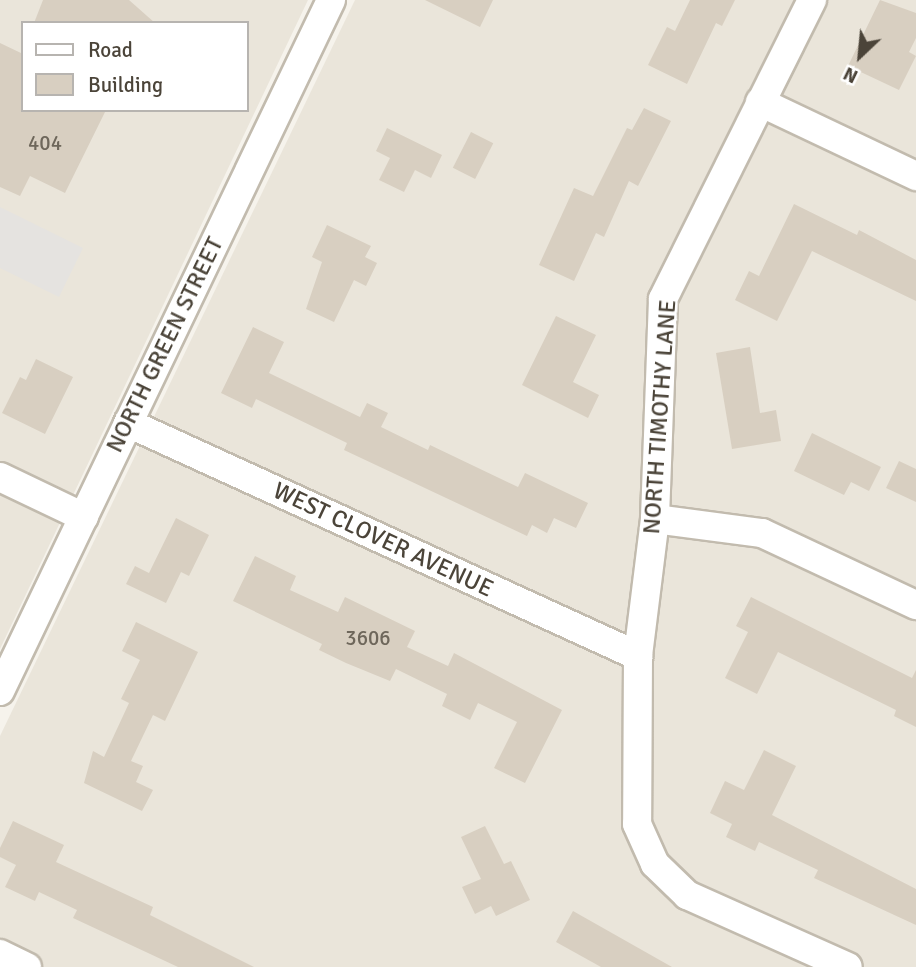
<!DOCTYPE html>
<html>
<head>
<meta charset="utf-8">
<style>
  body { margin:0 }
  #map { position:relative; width:916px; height:967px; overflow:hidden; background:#f6f3ec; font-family:Signika,sans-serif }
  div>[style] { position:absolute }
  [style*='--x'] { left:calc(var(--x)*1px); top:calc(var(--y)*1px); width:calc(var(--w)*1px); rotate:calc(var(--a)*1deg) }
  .residential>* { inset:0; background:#eae5da }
  .parking>* { inset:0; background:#e5e3e0 }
  .building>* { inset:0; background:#d8cfc1; transform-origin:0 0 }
  .roads { filter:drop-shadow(2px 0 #c2bbae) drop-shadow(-2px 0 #c2bbae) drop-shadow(0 2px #c2bbae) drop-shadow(0 -2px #c2bbae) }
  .street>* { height:28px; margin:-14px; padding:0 14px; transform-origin:14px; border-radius:14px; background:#fff }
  span { translate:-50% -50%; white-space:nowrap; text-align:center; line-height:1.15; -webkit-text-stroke:5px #fff; paint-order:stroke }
  .number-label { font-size:21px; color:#6e675b }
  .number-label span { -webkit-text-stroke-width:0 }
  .street-label { font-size:24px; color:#4b4439 }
  .legend { position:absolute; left:21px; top:21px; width:228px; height:91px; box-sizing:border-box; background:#fff; border:2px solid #b7b4b0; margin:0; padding:9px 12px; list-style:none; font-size:21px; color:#4b4439 }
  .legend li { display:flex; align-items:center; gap:14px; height:35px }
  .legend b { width:35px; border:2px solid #b7b4b0 }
  .north { position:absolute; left:825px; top:21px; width:70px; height:70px; -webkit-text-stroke:5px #fff; paint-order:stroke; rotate:206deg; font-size:19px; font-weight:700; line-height:28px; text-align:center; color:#4b4439 }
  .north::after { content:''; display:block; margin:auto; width:24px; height:32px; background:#4b4439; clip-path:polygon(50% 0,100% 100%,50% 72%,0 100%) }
</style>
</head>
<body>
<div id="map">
  <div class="residential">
    <i style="clip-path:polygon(evenodd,0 0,308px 0,0 649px,0 0,23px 23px,247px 23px,247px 110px,23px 110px,23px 23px)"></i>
    <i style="clip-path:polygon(355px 0,916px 0,916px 967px,0 967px,0 736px)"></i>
  </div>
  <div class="parking">
    <i style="clip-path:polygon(0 207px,83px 248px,59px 297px,0 268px)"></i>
  </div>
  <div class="building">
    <i style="clip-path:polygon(43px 0,129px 0,155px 23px,34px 23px)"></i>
    <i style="clip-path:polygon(425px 0,493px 0,480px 27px)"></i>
    <i style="clip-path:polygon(690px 0,735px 0,722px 26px,716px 23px,687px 84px,648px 65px,667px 27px,675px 31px)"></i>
    <i style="clip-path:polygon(880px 0,916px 13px,916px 38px,909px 52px,916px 56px,899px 90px,848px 66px)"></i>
    <i style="clip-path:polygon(0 43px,23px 54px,23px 110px,106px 110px,65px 193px,30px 176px,20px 196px,0 187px)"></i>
    <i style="clip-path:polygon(644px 108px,671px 121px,638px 186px,629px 181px,604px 237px,596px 233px,574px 281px,539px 265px,574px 188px,593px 196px,627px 128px,632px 130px)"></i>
    <i style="clip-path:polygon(387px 128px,442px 155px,431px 178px,415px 170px,404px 192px,379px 180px,390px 158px,376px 151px)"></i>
    <i style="left:471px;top:132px;width:25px;height:40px;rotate:27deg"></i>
    <i style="clip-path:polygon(794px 204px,857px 235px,859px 230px,916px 260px,916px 301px,812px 251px,777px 321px,735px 300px,749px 271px,759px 276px)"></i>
    <i style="clip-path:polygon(327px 225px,371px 246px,365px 257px,377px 263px,366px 286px,354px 280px,334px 322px,306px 309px,322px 262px,312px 257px)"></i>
    <i style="clip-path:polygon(556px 316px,596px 335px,573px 382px,599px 395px,588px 418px,522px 385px)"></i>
    <i style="clip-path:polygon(253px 327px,284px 342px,269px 373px,360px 417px,367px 403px,388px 413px,381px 427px,428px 450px,430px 445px,518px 487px,525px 473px,588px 503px,576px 528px,554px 518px,547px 533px,532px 525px,527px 536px,344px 450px,347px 443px,256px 399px,252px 408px,221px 393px)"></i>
    <i style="clip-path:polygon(750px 347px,760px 413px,776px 410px,781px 441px,732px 449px,716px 353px)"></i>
    <i style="clip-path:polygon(36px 359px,73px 377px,45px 434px,2px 413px,20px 377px,26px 380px)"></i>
    <i style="clip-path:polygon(812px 433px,881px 467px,869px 491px,851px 482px,844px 495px,794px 471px)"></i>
    <i style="clip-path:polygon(899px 461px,916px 469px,916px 502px,886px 488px)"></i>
    <i style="clip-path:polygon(176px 518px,209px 535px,189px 576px,181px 572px,166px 603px,126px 584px,135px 566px,149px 573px)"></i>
    <i style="clip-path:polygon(255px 556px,296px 576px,290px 590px,338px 612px,345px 597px,415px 631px,407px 647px,448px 666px,454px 653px,562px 710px,525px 783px,494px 768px,517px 722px,478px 703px,470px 720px,442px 706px,447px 694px,396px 669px,390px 681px,346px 663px,319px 650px,322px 644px,233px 601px)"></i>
    <i style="clip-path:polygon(751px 597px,912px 678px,916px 670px,916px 727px,894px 716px,896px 710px,778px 652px,757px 694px,725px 678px,748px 632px,736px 626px)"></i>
    <i style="clip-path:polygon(136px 622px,198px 652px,165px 721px,153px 715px,131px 761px,143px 766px,136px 782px,153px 790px,142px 811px,84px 783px,93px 751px,104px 757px,129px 703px,121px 699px,140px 660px,122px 651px)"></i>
    <i style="clip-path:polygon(764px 750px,796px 766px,772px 815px,916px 889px,916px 925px,814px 878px,818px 870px,759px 842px,755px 851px,726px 837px,732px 824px,710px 813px,725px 781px,744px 790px)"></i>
    <i style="clip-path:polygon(13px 821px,64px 845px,56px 862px,153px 907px,150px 915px,254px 967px,178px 967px,73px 918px,77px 910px,39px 892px,35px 901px,5px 887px,16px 865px,0 857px,0 848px)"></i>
    <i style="clip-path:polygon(485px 826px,504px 864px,511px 861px,530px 900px,496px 916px,491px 906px,475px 914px,462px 887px,481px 879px,461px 837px)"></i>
    <i style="clip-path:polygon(573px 911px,672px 967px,601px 967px,556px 942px)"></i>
  </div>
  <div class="roads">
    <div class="street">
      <i style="--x:812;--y:0;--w:334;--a:116.5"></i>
      <i style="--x:663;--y:299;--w:220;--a:92.1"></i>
      <i style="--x:655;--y:519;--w:138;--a:97.1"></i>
      <i style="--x:638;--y:656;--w:168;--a:90.3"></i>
      <i style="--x:637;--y:824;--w:44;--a:65.8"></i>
      <i style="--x:655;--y:864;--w:45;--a:44.1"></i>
      <i style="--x:687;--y:895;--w:176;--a:24.1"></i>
      <i style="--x:760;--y:102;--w:173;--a:25.4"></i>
      <i style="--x:128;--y:423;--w:561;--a:24.55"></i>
      <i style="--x:0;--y:477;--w:93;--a:25.5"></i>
      <i style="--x:655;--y:519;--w:108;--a:7.5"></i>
      <i style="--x:762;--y:533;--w:170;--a:25.1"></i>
      <i style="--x:0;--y:691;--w:766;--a:-64.4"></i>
      <i style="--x:0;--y:954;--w:30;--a:26"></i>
    </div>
  </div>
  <div class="number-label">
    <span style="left:45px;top:143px">404</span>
    <span style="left:368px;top:638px">3606</span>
  </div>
  <div class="street-label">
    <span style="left:165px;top:345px;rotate:-64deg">NORTH GREEN STREET</span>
    <span style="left:660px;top:417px;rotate:-86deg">NORTH TIMOTHY LANE</span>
    <span style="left:383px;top:540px;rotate:25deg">WEST CLOVER AVENUE</span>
  </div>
  <ul class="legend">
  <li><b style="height:9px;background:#fff"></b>Road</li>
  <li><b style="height:19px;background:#d8cfc1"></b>Building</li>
  </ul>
  <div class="north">N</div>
</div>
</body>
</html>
